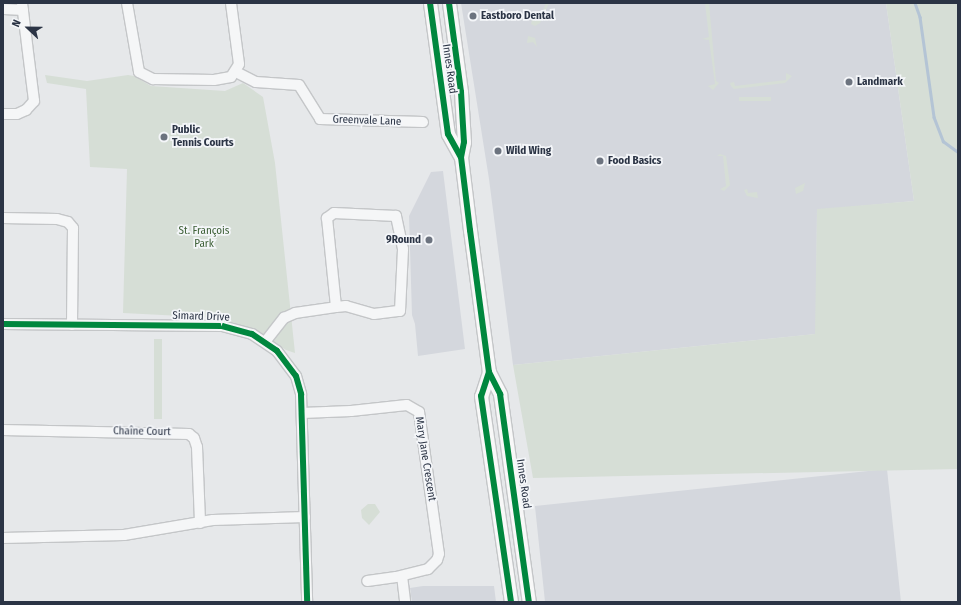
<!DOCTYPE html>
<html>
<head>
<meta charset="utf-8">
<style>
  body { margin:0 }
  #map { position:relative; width:961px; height:605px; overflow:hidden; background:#e6e8ea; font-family:"Fira Sans Condensed",sans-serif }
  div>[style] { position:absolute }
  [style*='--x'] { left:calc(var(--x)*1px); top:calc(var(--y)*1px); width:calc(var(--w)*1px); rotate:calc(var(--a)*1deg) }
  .built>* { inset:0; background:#d4d7dd; transform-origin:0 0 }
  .green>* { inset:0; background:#d6ded6; transform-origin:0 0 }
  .stream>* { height:2.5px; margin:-1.25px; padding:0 1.25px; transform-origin:1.25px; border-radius:1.25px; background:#b4c4d5 }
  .roads { filter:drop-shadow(1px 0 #c4c6c8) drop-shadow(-1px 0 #c4c6c8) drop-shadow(0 1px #c4c6c8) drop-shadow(0 -1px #c4c6c8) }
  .minor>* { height:10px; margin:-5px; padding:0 5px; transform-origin:5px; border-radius:5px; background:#f5f6f7 }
  .major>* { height:13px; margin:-6.5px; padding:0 6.5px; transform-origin:6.5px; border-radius:6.5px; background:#f8f8f8 }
  .cycleway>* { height:6px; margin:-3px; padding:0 3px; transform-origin:3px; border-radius:3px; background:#00873e }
  .dots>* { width:11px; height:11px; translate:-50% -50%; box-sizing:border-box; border:2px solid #f4f6f9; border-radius:50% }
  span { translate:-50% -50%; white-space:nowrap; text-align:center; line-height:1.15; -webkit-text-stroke:3.5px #f4f6f9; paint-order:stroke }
  .poi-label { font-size:11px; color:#2b3445; font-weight:700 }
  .left { translate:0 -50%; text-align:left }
  .right { translate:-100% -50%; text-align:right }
  .street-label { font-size:11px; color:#2b3445 }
  .park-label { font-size:11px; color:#3f6138 }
  .frame { position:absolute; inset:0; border:4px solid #2b3445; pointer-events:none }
  .north { position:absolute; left:8px; top:8px; width:40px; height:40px; -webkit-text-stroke:3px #f4f6f9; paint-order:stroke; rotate:292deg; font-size:11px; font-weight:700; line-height:16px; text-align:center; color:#2b3445 }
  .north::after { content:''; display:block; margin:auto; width:14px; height:18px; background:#2b3445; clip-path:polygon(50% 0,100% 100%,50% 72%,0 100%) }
</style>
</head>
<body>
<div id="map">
  <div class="built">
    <i style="clip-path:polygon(461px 3px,886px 3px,914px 201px,817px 210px,816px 334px,513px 365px,489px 179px)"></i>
    <i style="clip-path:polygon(443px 171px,465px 349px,418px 356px,415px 324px,412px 315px,409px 216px,431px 172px)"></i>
    <i style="left:887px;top:469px;width:134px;height:354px;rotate:84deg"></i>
    <i style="clip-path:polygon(423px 586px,494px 586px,496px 602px,412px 602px,410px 588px)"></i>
  </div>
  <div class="green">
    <i style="clip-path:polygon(546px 3px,549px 3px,540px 23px,535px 26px,531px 24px,533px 15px,540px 18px)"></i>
    <i style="clip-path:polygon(705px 3px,709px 3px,716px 81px,719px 83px,713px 90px,708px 86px,715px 84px,709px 40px,702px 39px,709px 37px)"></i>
    <i style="clip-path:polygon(886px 3px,958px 3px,958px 469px,533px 478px,513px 365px,815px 334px,817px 209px,914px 201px)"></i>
    <i style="clip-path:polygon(528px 36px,535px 38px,537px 47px,533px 42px,527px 43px)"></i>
    <i style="clip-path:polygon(786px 73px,792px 76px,785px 83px,734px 89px,731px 86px,730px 83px,734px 82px,735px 86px,786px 80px)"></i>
    <i style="clip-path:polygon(45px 75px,87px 81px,128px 75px,134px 76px,151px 86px,225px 91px,243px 83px,263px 97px,275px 163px,295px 353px,286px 350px,257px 331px,221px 318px,123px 313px,127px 169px,90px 167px,86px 89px,47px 83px)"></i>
    <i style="left:771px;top:97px;width:4px;height:32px;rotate:90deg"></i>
    <i style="clip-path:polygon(720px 154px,726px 156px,730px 185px,724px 191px,720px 189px,726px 186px,723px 156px,717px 156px)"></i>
    <i style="clip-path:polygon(805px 183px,803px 191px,796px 194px,795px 188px)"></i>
    <i style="clip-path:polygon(747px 189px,748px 193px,757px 192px,758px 198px,747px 196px,744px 190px)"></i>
    <i style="left:154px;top:339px;width:8px;height:80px"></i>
    <i style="clip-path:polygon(368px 504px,375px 504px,380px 512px,369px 525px,362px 518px,361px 510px)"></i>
  </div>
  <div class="stream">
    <i style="--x:915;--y:3;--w:15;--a:70"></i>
    <i style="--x:920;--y:17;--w:101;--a:82"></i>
    <i style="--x:934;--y:117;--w:26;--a:69"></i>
    <i style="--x:943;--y:141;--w:19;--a:36"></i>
  </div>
  <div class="roads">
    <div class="minor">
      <i style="--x:127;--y:3;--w:70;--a:80.1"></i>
      <i style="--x:139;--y:72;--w:16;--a:27"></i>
      <i style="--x:153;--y:79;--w:61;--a:0.9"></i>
      <i style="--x:214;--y:80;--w:17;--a:-10"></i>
      <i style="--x:231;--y:77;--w:15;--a:-58"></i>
      <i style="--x:239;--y:64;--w:62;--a:-97.5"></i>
      <i style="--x:3;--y:9;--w:20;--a:3"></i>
      <i style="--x:236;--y:72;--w:22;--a:27"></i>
      <i style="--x:256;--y:82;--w:43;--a:4"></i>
      <i style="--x:299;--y:85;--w:40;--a:58"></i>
      <i style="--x:320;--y:119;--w:103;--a:1.7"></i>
      <i style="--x:3;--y:114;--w:14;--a:0"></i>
      <i style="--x:17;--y:114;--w:10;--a:-24"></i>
      <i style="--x:26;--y:110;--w:12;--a:-48"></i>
      <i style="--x:34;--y:101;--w:99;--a:-97"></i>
      <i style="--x:3;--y:218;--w:54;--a:1.1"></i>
      <i style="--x:57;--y:219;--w:11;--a:15"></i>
      <i style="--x:68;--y:222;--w:8;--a:50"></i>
      <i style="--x:73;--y:228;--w:97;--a:90.6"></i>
      <i style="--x:3;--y:324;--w:219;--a:0.5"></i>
      <i style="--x:222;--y:326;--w:31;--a:15"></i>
      <i style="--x:252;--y:334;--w:30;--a:34"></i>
      <i style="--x:277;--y:351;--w:31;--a:53"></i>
      <i style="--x:296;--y:376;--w:19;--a:74"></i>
      <i style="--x:301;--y:394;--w:208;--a:88.3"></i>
      <i style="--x:265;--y:342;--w:31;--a:-52"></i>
      <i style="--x:284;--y:318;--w:12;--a:-24"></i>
      <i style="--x:295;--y:313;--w:41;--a:-8.3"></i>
      <i style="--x:336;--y:307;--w:10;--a:-6"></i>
      <i style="--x:346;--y:306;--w:29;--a:16"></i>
      <i style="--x:374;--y:314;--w:26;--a:-7"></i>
      <i style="--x:400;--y:311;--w:62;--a:-87.2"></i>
      <i style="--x:403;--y:249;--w:34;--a:-102"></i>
      <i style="--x:396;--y:216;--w:62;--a:-177.2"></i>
      <i style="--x:334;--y:213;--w:9;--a:144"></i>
      <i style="--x:327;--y:218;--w:89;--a:84.2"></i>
      <i style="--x:302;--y:413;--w:49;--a:-2.3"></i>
      <i style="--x:351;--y:411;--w:56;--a:-6.1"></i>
      <i style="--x:407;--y:405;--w:14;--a:30"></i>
      <i style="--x:419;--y:412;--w:143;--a:82"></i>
      <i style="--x:439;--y:554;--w:6;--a:108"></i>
      <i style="--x:437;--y:560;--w:13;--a:135"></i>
      <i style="--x:428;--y:569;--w:33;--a:166"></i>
      <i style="--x:396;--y:577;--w:29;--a:172"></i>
      <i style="--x:3;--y:430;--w:186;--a:1.2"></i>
      <i style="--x:189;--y:434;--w:6;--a:39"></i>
      <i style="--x:194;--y:438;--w:9;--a:72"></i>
      <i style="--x:197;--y:447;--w:76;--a:87.7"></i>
      <i style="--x:3;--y:538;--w:121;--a:-1.4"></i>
      <i style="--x:124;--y:535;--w:90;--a:-9.6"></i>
      <i style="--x:213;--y:520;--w:92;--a:-1.9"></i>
      <i style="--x:402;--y:576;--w:26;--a:83"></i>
    </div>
    <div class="major">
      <i style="--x:430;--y:3;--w:132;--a:82.2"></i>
      <i style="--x:448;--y:134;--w:26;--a:61"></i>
      <i style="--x:449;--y:3;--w:90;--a:82.3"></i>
      <i style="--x:461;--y:92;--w:50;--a:86.6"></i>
      <i style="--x:464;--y:142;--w:15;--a:101"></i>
      <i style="--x:461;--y:157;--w:74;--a:83"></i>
      <i style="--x:470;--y:230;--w:143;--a:82.4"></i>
      <i style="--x:489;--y:372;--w:25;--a:63"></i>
      <i style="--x:500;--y:394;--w:210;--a:82.1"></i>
      <i style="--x:489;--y:372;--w:25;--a:108"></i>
      <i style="--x:481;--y:396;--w:208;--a:81.7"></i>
    </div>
  </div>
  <div class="cycleway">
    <i style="--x:430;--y:3;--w:132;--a:82.2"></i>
    <i style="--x:448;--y:134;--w:26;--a:61"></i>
    <i style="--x:449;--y:3;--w:90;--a:82.3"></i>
    <i style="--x:461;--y:92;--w:50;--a:86.6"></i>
    <i style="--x:464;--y:142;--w:15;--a:101"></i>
    <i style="--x:461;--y:157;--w:74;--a:83"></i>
    <i style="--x:470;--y:230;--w:143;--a:82.4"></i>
    <i style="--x:489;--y:372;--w:25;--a:63"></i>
    <i style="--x:500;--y:394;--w:210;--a:82.1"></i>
    <i style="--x:3;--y:324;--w:219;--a:0.5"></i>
    <i style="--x:222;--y:326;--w:31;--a:15"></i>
    <i style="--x:252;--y:334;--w:30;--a:34"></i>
    <i style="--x:277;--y:351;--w:31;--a:53"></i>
    <i style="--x:296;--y:376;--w:19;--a:74"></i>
    <i style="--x:301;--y:394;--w:208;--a:88.3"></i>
    <i style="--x:489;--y:372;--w:25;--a:108"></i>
    <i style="--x:481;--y:396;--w:208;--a:81.7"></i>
  </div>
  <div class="dots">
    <i style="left:473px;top:16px;background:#6c737f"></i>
    <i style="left:849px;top:82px;background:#6c737f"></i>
    <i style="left:164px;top:137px;background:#6c737f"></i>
    <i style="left:498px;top:151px;background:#6c737f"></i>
    <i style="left:600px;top:161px;background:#6c737f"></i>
    <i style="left:429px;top:240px;background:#6c737f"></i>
  </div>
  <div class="poi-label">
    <span class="left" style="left:481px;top:16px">Eastboro Dental</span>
    <span class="left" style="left:857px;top:82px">Landmark</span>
    <span class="left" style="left:172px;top:137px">Public<br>Tennis Courts</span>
    <span class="left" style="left:506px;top:151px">Wild Wing</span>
    <span class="left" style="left:608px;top:161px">Food Basics</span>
    <span class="right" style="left:421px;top:240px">9Round</span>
  </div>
  <div class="street-label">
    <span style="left:449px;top:69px;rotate:82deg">Innes Road</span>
    <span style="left:367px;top:121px;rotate:2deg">Greenvale Lane</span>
    <span style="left:201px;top:317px;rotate:2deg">Simard Drive</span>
    <span style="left:142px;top:432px;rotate:1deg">Chaîne Court</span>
    <span style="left:425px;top:459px;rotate:81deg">Mary Jane Crescent</span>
    <span style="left:523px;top:484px;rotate:82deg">Innes Road</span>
  </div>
  <div class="park-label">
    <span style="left:204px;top:238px">St. François<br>Park</span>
  </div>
  <div class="frame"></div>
  <div class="north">N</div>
</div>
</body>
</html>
